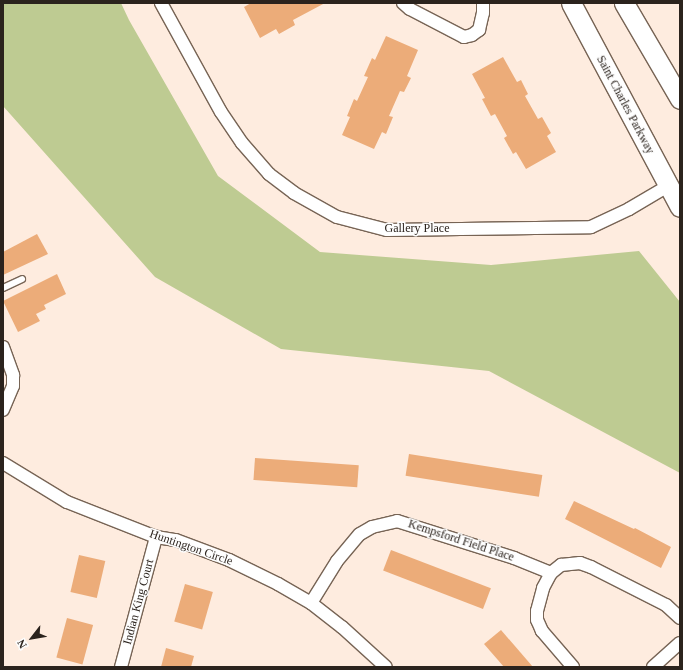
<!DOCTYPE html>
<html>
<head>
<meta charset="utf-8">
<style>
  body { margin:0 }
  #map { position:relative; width:683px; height:670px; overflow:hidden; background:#feecdf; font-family:"Times New Roman",serif }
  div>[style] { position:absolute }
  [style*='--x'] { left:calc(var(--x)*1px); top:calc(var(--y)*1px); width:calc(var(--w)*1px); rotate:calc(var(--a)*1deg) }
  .green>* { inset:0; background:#becb92 }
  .building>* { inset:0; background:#ecac79; transform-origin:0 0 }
  .roads { filter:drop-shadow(1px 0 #776455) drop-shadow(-1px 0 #776455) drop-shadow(0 1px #776455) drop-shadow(0 -1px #776455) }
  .lane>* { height:6px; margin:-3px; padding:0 3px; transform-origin:3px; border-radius:3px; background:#fff }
  .street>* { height:12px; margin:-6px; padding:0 6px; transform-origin:6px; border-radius:6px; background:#fff }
  .primary>* { height:19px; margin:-9.5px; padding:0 9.5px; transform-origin:9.5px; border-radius:9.5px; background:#fff }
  span { translate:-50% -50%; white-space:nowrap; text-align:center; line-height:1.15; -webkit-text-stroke:3px #fdfdfd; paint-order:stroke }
  .street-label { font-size:12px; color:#2b231d }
  .frame { position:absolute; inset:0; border:4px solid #2b231d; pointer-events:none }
  .north { position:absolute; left:12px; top:618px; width:40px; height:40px; -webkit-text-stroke:3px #fdfdfd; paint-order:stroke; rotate:239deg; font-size:11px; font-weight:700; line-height:16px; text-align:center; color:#2b231d }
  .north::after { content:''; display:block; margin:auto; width:14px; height:18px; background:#2b231d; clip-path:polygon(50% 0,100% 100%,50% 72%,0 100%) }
</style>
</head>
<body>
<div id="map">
  <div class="green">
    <i style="clip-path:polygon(3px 3px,121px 3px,129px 20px,218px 176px,320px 252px,491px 265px,639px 251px,680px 302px,680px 473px,489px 371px,281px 349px,155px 277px,3px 106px)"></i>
  </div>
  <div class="building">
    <i style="clip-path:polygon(251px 3px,325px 3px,293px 20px,295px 25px,279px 34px,276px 29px,260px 38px,244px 7px)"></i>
    <i style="clip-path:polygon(386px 36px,418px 50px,407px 76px,411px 78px,404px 92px,400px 91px,389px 116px,393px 117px,386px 134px,382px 132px,374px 149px,342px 135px,350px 117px,347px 116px,354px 99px,357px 101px,368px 77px,364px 76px,372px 58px,375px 60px)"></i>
    <i style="clip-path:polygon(503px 57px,517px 82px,521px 80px,528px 94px,525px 96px,538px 119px,542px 117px,551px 133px,547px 136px,556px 152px,526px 169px,516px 152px,513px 154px,504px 138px,507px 136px,495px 114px,491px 116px,482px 99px,485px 98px,472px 74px)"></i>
    <i style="clip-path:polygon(37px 234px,48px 254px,3px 275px,3px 252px)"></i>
    <i style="clip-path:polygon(57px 274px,66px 294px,44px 305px,46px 309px,36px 314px,40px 321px,18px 332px,3px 301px)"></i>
    <i style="left:409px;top:454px;width:135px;height:22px;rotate:9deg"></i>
    <i style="left:255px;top:458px;width:104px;height:22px;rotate:4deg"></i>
    <i style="clip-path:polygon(574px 501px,634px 529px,635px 528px,671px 547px,661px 568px,565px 519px)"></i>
    <i style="left:391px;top:550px;width:107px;height:22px;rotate:21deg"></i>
    <i style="left:79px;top:555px;width:27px;height:38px;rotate:13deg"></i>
    <i style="left:185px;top:584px;width:29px;height:39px;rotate:16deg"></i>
    <i style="left:67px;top:618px;width:27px;height:41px;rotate:15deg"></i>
    <i style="clip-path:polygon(501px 630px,533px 667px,504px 667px,484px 644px)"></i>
    <i style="clip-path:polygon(166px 648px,194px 656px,191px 667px,161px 667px)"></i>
  </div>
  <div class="roads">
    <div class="lane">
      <i style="--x:3;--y:288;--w:21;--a:-25"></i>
    </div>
    <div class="street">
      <i style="--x:161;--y:3;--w:124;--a:61.2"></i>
      <i style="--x:221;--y:112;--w:37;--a:56"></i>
      <i style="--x:242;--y:143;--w:41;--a:48.9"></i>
      <i style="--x:269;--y:174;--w:31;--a:37"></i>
      <i style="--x:294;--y:193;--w:49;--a:29.2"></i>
      <i style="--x:337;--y:217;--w:52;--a:14.6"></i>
      <i style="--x:387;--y:230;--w:204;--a:-0.8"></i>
      <i style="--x:591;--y:227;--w:42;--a:-25.3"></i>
      <i style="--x:629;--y:209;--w:45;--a:-30.5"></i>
      <i style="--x:403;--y:3;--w:9;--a:41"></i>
      <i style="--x:410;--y:9;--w:61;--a:27.4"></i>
      <i style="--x:464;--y:37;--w:8;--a:-14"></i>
      <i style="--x:472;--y:35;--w:9;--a:-36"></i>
      <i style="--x:479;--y:30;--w:17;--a:-77"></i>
      <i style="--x:483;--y:13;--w:10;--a:-90"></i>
      <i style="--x:3;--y:347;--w:30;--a:70"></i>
      <i style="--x:13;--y:375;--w:11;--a:90"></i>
      <i style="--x:13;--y:386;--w:26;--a:113"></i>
      <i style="--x:3;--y:463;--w:75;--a:31.4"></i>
      <i style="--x:67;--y:502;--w:96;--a:21.5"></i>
      <i style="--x:156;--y:537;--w:20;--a:9"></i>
      <i style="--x:176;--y:540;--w:57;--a:20.7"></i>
      <i style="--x:229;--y:560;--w:55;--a:26.1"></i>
      <i style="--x:278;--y:584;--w:38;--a:30"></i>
      <i style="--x:311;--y:603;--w:39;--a:38"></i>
      <i style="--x:342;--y:627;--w:59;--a:42.3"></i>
      <i style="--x:311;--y:603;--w:49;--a:-58.2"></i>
      <i style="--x:337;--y:561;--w:35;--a:-50"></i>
      <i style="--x:360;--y:534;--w:14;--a:-30"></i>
      <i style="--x:372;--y:527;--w:26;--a:-13"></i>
      <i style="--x:397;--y:521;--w:123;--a:17.5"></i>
      <i style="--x:514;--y:558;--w:40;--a:22"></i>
      <i style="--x:121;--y:667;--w:135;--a:-74.9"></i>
      <i style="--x:573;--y:667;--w:48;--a:-130.7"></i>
      <i style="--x:542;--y:631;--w:12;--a:-114"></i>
      <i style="--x:537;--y:620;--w:9;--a:-90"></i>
      <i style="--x:537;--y:611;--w:24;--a:-75"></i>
      <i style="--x:543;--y:588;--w:17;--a:-62"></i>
      <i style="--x:551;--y:573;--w:13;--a:-39"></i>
      <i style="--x:561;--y:565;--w:19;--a:-6"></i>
      <i style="--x:580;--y:563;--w:12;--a:20"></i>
      <i style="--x:591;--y:567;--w:84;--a:26.9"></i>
      <i style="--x:666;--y:605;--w:19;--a:43"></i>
      <i style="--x:653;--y:667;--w:36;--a:-42"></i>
    </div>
    <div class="primary">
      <i style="--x:571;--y:3;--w:231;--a:61.9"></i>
      <i style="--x:624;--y:3;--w:111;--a:59.7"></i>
    </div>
  </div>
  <div class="street-label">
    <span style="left:625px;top:105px;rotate:62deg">Saint Charles Parkway</span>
    <span style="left:417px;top:229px">Gallery Place</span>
    <span style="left:461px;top:541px;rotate:18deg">Kempsford Field Place</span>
    <span style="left:191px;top:548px;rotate:19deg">Huntington Circle</span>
    <span style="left:139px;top:602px;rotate:-75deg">Indian King Court</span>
  </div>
  <div class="frame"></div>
  <div class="north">N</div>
</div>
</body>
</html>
